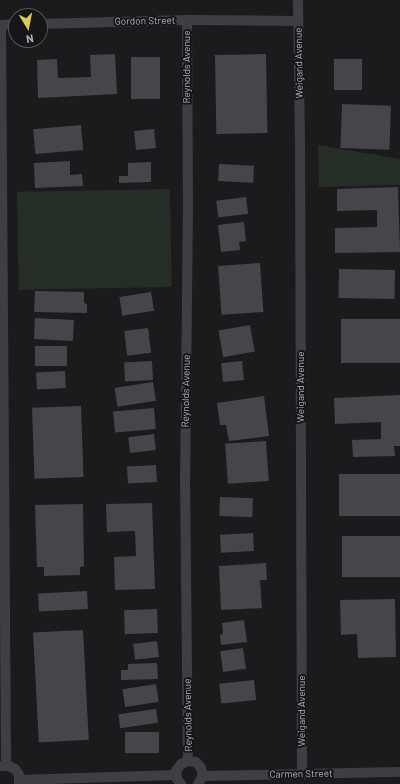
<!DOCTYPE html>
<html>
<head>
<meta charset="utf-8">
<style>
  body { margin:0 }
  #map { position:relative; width:400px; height:784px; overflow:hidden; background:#1b1b1d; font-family:Barlow,sans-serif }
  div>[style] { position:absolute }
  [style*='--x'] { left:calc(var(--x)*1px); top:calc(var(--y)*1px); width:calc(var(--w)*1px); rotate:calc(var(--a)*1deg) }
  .green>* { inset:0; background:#252d27; transform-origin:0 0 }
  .building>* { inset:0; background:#46464a; transform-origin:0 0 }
  .minor>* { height:10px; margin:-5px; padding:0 5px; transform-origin:5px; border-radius:5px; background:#3f3e44 }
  span { translate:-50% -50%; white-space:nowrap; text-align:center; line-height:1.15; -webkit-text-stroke:4px #161618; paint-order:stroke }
  .street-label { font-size:10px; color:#afb1bb }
  .north { position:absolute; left:8px; top:8px; width:40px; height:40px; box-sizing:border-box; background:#161618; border:1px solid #535459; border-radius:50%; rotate:170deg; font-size:11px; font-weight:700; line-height:16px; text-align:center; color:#afb1bb }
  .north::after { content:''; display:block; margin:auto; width:14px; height:18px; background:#e0c951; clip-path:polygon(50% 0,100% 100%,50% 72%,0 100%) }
</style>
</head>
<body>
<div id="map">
  <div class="green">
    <i style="clip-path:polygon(318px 145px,400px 159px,400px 185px,319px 187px)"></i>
    <i style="left:170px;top:189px;width:98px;height:153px;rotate:89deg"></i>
  </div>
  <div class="building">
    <i style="clip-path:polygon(115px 54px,117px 94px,38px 98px,37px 60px,57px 59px,58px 78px,91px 77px,90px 55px)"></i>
    <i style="left:266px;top:54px;width:79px;height:51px;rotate:89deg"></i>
    <i style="left:160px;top:57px;width:42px;height:29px;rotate:90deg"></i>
    <i style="left:334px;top:59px;width:28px;height:31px"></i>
    <i style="left:342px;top:104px;width:49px;height:44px;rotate:2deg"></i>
    <i style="left:81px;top:125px;width:25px;height:48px;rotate:85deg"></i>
    <i style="left:154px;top:129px;width:19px;height:20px;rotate:84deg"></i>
    <i style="clip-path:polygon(70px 161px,70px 175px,82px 174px,83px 186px,35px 188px,34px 163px)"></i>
    <i style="clip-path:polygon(151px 162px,151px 182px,119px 183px,119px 176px,128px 176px,128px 163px)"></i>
    <i style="left:219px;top:164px;width:35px;height:17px;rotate:3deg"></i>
    <i style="clip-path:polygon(398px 187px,400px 252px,335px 253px,335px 228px,377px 227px,377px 210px,337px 211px,337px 189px)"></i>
    <i style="left:246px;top:197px;width:17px;height:30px;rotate:83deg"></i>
    <i style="clip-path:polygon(244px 222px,246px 241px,239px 242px,240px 250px,221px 252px,218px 225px)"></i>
    <i style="left:260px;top:263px;width:49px;height:42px;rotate:86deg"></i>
    <i style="left:339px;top:269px;width:56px;height:29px;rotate:1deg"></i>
    <i style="clip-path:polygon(35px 291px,84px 292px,84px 303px,87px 304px,87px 313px,34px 312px)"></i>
    <i style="left:151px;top:292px;width:19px;height:32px;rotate:81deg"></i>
    <i style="left:35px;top:318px;width:39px;height:21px;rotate:3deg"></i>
    <i style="left:400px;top:319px;width:44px;height:59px;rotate:90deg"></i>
    <i style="left:250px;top:325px;width:27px;height:32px;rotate:80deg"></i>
    <i style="left:148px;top:328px;width:25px;height:24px;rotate:83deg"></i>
    <i style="left:35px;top:346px;width:32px;height:20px"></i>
    <i style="left:152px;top:361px;width:19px;height:28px;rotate:87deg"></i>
    <i style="left:242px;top:361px;width:19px;height:21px;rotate:84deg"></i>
    <i style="left:65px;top:371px;width:17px;height:29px;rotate:87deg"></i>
    <i style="left:153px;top:382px;width:19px;height:39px;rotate:81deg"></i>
    <i style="clip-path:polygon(400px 395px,400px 446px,394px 446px,395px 456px,353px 457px,352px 440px,381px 439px,381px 422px,335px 424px,334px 398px)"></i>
    <i style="clip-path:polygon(264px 396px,269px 436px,229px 441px,226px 425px,220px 425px,217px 403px)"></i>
    <i style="left:81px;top:406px;width:71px;height:49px;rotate:88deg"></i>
    <i style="left:154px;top:408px;width:21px;height:41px;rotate:85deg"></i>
    <i style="left:154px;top:434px;width:16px;height:26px;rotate:83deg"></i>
    <i style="left:266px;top:441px;width:40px;height:41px;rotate:86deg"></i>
    <i style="left:156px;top:465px;width:17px;height:29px;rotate:87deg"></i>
    <i style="left:400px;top:474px;width:42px;height:61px;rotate:90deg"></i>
    <i style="left:220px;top:497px;width:33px;height:19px;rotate:2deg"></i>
    <i style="clip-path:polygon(152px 503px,155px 589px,115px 590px,114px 557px,136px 556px,135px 531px,107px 532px,106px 504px)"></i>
    <i style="clip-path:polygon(83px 504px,84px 566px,80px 567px,80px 575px,44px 576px,44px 567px,37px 567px,35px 505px)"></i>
    <i style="left:253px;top:533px;width:18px;height:33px;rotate:87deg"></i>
    <i style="left:400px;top:536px;width:41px;height:58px;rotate:90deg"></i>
    <i style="clip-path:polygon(266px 563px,267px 580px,260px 580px,262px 608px,221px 610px,219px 566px)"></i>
    <i style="left:87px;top:591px;width:18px;height:49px;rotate:87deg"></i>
    <i style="clip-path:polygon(395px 599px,396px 657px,358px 658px,357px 634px,341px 635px,340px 600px)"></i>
    <i style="left:157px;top:609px;width:24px;height:33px;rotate:88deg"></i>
    <i style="clip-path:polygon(244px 620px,247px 642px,221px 645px,220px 635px,223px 634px,222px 623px)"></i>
    <i style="left:83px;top:630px;width:110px;height:50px;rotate:87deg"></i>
    <i style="left:157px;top:641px;width:16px;height:24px;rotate:83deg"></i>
    <i style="left:243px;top:648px;width:21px;height:23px;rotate:82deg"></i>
    <i style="clip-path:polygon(157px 663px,158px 679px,121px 680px,121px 670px,128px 670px,128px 664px)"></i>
    <i style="left:254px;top:680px;width:20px;height:35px;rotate:84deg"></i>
    <i style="left:156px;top:684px;width:18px;height:34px;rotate:81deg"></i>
    <i style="left:156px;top:709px;width:14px;height:38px;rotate:82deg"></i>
    <i style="left:125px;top:732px;width:34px;height:21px"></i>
  </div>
  <div class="minor">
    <i style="--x:298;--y:0;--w:144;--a:89.2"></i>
    <i style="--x:300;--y:144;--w:629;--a:89.82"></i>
    <i style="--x:187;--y:20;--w:183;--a:89.7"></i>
    <i style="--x:188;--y:203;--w:273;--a:90.6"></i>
    <i style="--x:185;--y:476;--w:285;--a:89.4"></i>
    <i style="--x:40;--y:24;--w:147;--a:-1.6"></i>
    <i style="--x:187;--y:20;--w:111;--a:0.5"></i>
    <i style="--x:0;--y:25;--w:16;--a:-4"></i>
    <i style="--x:1;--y:25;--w:740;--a:89.61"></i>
    <i style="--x:0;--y:766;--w:9;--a:0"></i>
    <i style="--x:9;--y:766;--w:7;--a:27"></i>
    <i style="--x:15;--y:769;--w:7;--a:56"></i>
    <i style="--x:19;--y:775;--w:9;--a:90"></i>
    <i style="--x:203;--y:776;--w:197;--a:-1.2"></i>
    <i style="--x:19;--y:780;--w:157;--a:-1.8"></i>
    <i style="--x:181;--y:784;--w:6;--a:-129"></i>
    <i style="--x:177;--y:779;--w:8;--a:-97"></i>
    <i style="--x:176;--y:771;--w:9;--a:-54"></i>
    <i style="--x:181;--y:764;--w:8;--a:-23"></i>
    <i style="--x:188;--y:761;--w:8;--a:7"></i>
    <i style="--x:196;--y:762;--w:8;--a:50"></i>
    <i style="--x:201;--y:768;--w:8;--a:76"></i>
    <i style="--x:203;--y:776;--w:9;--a:122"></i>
  </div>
  <div class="street-label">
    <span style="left:145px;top:21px;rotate:-1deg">Gordon Street</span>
    <span style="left:299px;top:63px;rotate:-91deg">Weigand Avenue</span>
    <span style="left:187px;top:67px;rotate:-90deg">Reynolds Avenue</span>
    <span style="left:301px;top:387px;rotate:-90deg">Weigand Avenue</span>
    <span style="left:186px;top:391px;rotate:-89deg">Reynolds Avenue</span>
    <span style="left:302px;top:711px;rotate:-90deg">Weigand Avenue</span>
    <span style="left:188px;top:715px;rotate:-91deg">Reynolds Avenue</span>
    <span style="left:301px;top:774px;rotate:-1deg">Carmen Street</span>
  </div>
  <div class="north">N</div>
</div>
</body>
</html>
